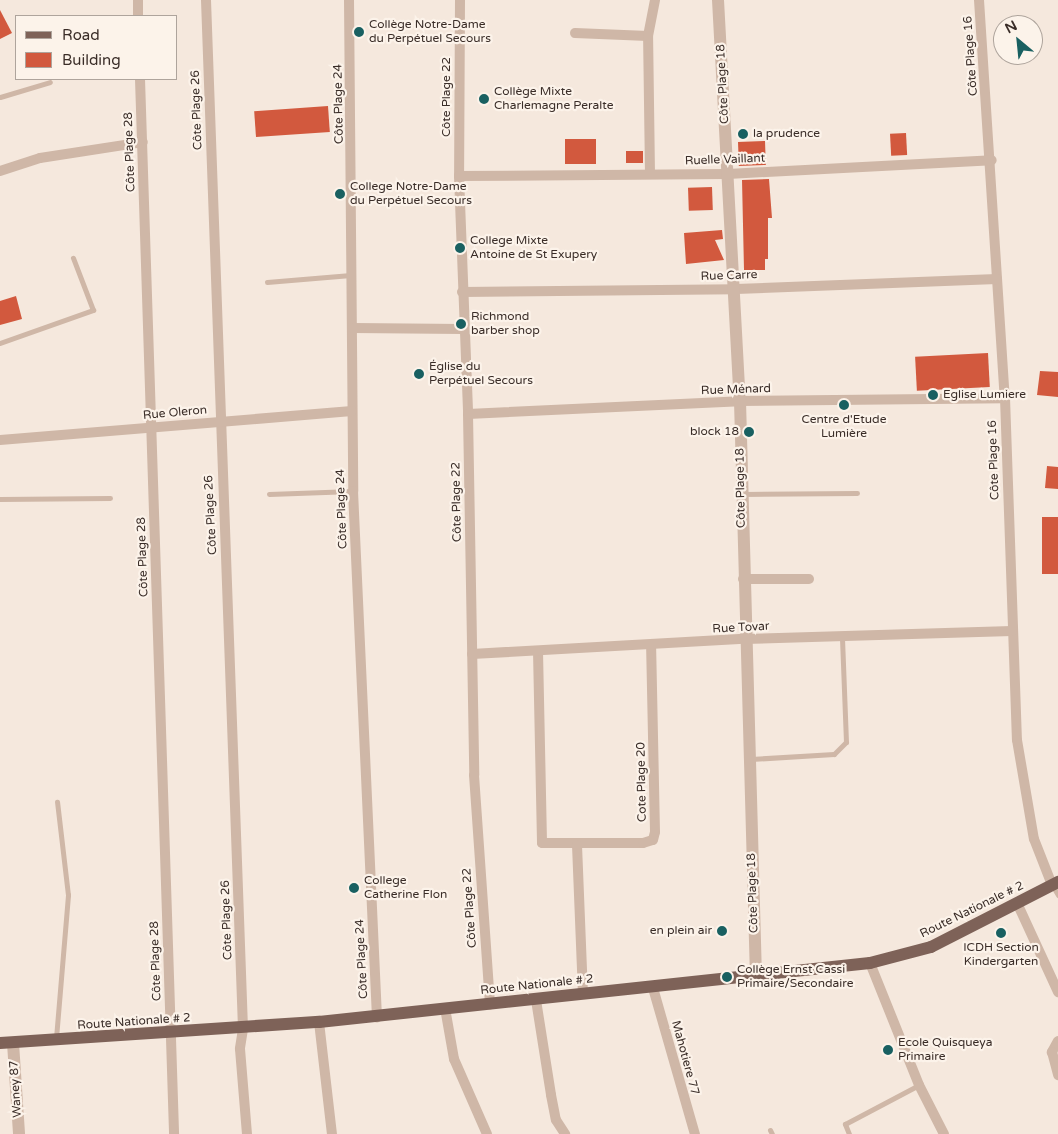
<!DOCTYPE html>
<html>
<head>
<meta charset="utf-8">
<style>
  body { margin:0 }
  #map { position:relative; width:1058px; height:1134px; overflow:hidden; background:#f5e8dd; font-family:"Varela Round",sans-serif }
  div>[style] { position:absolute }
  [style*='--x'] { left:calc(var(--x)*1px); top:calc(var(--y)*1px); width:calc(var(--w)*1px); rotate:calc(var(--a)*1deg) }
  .building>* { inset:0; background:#d2593e; transform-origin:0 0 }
  .service>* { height:5px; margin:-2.5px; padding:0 2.5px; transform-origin:2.5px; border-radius:2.5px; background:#cfb7a7 }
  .minor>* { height:10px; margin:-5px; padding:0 5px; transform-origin:5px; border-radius:5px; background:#cfb7a7 }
  .tertiary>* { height:12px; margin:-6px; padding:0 6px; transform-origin:6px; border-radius:6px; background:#cfb7a7 }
  .primary>* { height:12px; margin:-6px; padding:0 6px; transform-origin:6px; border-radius:6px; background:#7e6258 }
  .dots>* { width:14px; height:14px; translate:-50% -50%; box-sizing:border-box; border:2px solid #fcf3ea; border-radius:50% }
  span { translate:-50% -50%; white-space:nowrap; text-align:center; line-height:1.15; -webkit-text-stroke:4.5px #fcf3ea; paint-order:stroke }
  .poi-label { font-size:12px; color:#3a2d28 }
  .left { translate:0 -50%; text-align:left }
  .right { translate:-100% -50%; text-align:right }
  .street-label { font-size:12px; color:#3a2d28 }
  .legend { position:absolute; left:15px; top:15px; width:162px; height:65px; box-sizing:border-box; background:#fcf3ea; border:1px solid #aea49c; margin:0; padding:6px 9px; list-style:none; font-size:15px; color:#3a2d28 }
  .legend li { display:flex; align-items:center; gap:10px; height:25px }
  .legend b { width:25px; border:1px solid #aea49c }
  .north { position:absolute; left:993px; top:15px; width:50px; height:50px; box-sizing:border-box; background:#fcf3ea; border:1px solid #aea49c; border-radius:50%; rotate:332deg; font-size:14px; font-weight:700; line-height:20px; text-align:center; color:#3a2d28 }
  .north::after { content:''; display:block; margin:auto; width:18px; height:22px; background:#196061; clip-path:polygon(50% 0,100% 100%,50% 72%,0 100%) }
</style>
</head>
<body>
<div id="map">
  <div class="building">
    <i style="clip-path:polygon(0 10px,12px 33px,0 39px)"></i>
    <i style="left:328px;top:106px;width:26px;height:74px;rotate:86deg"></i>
    <i style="left:906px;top:133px;width:22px;height:16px;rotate:87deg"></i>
    <i style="left:596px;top:139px;width:25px;height:31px;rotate:90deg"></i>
    <i style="left:765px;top:141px;width:24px;height:27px;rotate:88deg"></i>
    <i style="left:643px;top:151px;width:12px;height:17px;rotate:90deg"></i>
    <i style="clip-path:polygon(769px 179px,772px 218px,768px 218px,768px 259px,765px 259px,765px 270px,744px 270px,742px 180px)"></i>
    <i style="left:712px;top:187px;width:23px;height:24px;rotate:88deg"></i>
    <i style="clip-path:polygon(722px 230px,723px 239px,715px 240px,724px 260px,686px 264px,684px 233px)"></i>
    <i style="clip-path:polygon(16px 296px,22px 319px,0 325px,0 301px)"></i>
    <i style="left:988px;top:353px;width:34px;height:73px;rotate:87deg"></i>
    <i style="clip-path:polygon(1040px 371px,1058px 372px,1058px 397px,1037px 395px)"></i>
    <i style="clip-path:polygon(1047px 466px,1058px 467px,1058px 489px,1045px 488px)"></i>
    <i style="left:1058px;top:517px;width:57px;height:16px;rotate:90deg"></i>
  </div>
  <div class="service">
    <i style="--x:0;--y:97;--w:52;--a:-16.7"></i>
    <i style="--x:267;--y:282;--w:84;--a:-4.8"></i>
    <i style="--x:0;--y:343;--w:99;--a:-19.5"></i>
    <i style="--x:93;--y:310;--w:56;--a:-111"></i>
    <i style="--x:269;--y:494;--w:84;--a:-2"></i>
    <i style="--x:744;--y:494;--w:113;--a:-0.5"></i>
    <i style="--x:0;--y:499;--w:110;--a:-0.5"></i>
    <i style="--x:751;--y:759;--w:83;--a:-3.4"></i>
    <i style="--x:834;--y:754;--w:17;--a:-45"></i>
    <i style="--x:846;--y:742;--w:106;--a:-92.2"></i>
    <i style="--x:1052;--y:885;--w:12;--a:59"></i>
    <i style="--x:56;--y:1038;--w:144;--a:-85.2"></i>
    <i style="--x:68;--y:895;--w:94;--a:-96.7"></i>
    <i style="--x:770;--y:1130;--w:4;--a:63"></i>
    <i style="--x:849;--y:1134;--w:11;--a:-112"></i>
    <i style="--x:845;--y:1124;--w:84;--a:-27.8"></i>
  </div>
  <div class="minor">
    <i style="--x:138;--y:0;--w:16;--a:90"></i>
    <i style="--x:206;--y:0;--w:1030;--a:87.94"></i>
    <i style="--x:243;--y:1029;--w:20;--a:99"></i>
    <i style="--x:240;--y:1049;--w:85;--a:85.3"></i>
    <i style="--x:349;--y:0;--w:491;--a:89.5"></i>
    <i style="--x:353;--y:491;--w:527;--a:87.39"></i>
    <i style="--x:460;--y:0;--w:176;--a:90.3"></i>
    <i style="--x:459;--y:176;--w:238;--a:87.8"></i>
    <i style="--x:468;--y:414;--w:361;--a:89"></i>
    <i style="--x:474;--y:775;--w:230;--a:86"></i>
    <i style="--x:979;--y:0;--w:399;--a:86.3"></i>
    <i style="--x:1005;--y:398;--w:342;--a:88"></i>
    <i style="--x:1017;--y:740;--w:100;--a:80.3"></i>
    <i style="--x:1034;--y:839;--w:49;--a:68.6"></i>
    <i style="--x:575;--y:33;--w:73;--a:2.4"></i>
    <i style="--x:140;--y:79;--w:1056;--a:88.15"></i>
    <i style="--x:0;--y:171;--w:42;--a:-18"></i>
    <i style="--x:40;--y:158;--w:104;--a:-8.8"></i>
    <i style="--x:650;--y:174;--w:138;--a:-90.8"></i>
    <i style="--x:648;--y:36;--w:37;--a:-79"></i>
    <i style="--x:459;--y:176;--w:269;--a:-0.4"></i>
    <i style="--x:728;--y:174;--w:264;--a:-3"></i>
    <i style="--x:462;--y:292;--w:274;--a:-0.6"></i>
    <i style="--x:736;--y:289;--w:261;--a:-2.2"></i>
    <i style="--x:353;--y:328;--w:110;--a:0.5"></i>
    <i style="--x:468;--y:414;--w:272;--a:-2.7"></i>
    <i style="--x:740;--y:401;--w:265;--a:-0.6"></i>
    <i style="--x:0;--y:440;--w:353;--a:-4.7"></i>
    <i style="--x:743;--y:579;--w:66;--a:0"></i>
    <i style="--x:538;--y:651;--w:192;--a:88.8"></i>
    <i style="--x:542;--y:843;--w:101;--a:0"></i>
    <i style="--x:643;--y:843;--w:10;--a:-17"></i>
    <i style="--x:653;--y:840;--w:8;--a:-76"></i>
    <i style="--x:655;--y:832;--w:186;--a:-91.2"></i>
    <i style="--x:472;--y:654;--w:272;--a:-3.2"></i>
    <i style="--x:744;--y:639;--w:268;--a:-1.7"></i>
    <i style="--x:577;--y:845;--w:149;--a:87.7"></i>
    <i style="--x:1018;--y:905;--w:96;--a:65.3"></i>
    <i style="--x:870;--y:963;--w:131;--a:68.1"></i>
    <i style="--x:919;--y:1085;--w:55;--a:63"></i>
    <i style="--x:653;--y:988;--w:152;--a:74"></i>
    <i style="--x:536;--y:1000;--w:96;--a:81"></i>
    <i style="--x:551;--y:1095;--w:25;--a:79"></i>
    <i style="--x:556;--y:1120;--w:17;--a:57"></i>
    <i style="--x:445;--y:1008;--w:52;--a:80"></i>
    <i style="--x:454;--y:1059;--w:82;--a:66.3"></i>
    <i style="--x:319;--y:1022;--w:113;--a:83.4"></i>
    <i style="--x:1058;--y:1041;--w:13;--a:119"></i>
    <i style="--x:1052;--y:1052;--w:24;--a:75"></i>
  </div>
  <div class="tertiary">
    <i style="--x:718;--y:0;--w:402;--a:86.9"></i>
    <i style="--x:740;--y:401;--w:576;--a:88.41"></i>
    <i style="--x:13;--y:1043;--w:91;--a:86.2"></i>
  </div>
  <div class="primary">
    <i style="--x:0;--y:1043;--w:320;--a:-3.8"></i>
    <i style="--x:319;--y:1022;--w:554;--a:-6.11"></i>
    <i style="--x:870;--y:963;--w:63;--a:-14.7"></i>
    <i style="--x:931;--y:947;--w:143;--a:-27.1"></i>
  </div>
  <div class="dots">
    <i style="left:359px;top:32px;background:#196061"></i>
    <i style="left:484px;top:99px;background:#196061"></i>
    <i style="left:743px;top:134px;background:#196061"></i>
    <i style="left:340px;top:194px;background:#196061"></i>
    <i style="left:460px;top:248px;background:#196061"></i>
    <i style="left:461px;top:324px;background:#196061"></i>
    <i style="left:419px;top:374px;background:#196061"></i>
    <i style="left:933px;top:395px;background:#196061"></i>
    <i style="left:844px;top:405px;background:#196061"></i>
    <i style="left:749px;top:432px;background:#196061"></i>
    <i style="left:354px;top:888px;background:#196061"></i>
    <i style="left:722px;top:931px;background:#196061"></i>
    <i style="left:1001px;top:933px;background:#196061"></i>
    <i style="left:727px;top:977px;background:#196061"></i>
    <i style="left:888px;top:1050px;background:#196061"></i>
  </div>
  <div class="poi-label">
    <span class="left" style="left:369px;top:32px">Collège Notre-Dame<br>du Perpétuel Secours</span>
    <span class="left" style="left:494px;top:99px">Collège Mixte<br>Charlemagne Peralte</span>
    <span class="left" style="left:753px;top:134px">la prudence</span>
    <span class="left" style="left:350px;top:194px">College Notre-Dame<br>du Perpétuel Secours</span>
    <span class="left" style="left:470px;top:248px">College Mixte<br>Antoine de St Exupery</span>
    <span class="left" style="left:471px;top:324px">Richmond<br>barber shop</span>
    <span class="left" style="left:429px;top:374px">Église du<br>Perpétuel Secours</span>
    <span class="left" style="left:943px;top:395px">Eglise Lumiere</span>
    <span style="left:844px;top:427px">Centre d'Etude<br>Lumière</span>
    <span class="right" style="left:739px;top:432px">block 18</span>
    <span class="left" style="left:364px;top:888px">College<br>Catherine Flon</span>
    <span class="right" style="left:712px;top:931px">en plein air</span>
    <span style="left:1001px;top:955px">ICDH Section<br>Kindergarten</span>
    <span class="left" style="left:737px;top:977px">Collège Ernst Cassi<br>Primaire/Secondaire</span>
    <span class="left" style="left:898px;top:1050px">Ecole Quisqueya<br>Primaire</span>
  </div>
  <div class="street-label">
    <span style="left:971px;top:56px;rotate:-94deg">Côte Plage 16</span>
    <span style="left:723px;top:84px;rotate:-93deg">Côte Plage 18</span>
    <span style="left:447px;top:97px;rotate:-90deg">Côte Plage 22</span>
    <span style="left:339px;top:104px;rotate:-91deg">Côte Plage 24</span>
    <span style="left:197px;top:110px;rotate:-92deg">Côte Plage 26</span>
    <span style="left:130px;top:152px;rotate:-92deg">Côte Plage 28</span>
    <span style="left:725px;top:160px;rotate:-2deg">Ruelle Vaillant</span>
    <span style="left:729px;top:276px;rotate:-2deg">Rue Carre</span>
    <span style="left:736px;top:390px;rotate:-2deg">Rue Ménard</span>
    <span style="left:175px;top:413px;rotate:-5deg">Rue Oleron</span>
    <span style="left:994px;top:460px;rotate:-92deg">Côte Plage 16</span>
    <span style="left:741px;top:488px;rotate:-91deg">Côte Plage 18</span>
    <span style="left:457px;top:502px;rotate:-91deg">Côte Plage 22</span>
    <span style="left:342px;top:509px;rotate:-92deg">Côte Plage 24</span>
    <span style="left:211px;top:515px;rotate:-93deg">Côte Plage 26</span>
    <span style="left:143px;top:557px;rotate:-92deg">Côte Plage 28</span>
    <span style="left:741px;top:628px;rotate:-3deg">Rue Tovar</span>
    <span style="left:642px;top:782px;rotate:-91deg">Cote Plage 20</span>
    <span style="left:753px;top:893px;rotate:-92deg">Côte Plage 18</span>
    <span style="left:470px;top:908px;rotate:-94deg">Côte Plage 22</span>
    <span style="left:972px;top:910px;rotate:-26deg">Route Nationale # 2</span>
    <span style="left:227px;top:920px;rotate:-92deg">Côte Plage 26</span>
    <span style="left:362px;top:959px;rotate:-93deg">Côte Plage 24</span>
    <span style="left:156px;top:961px;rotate:-92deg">Côte Plage 28</span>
    <span style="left:537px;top:985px;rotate:-6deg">Route Nationale # 2</span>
    <span style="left:134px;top:1022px;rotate:-4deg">Route Nationale # 2</span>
    <span style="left:685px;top:1058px;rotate:75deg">Mahotiere 77</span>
    <span style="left:16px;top:1089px;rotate:-94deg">Waney 87</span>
  </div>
  <ul class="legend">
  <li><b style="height:6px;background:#7e6258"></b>Road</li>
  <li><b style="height:14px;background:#d2593e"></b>Building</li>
  </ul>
  <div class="north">N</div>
</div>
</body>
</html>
